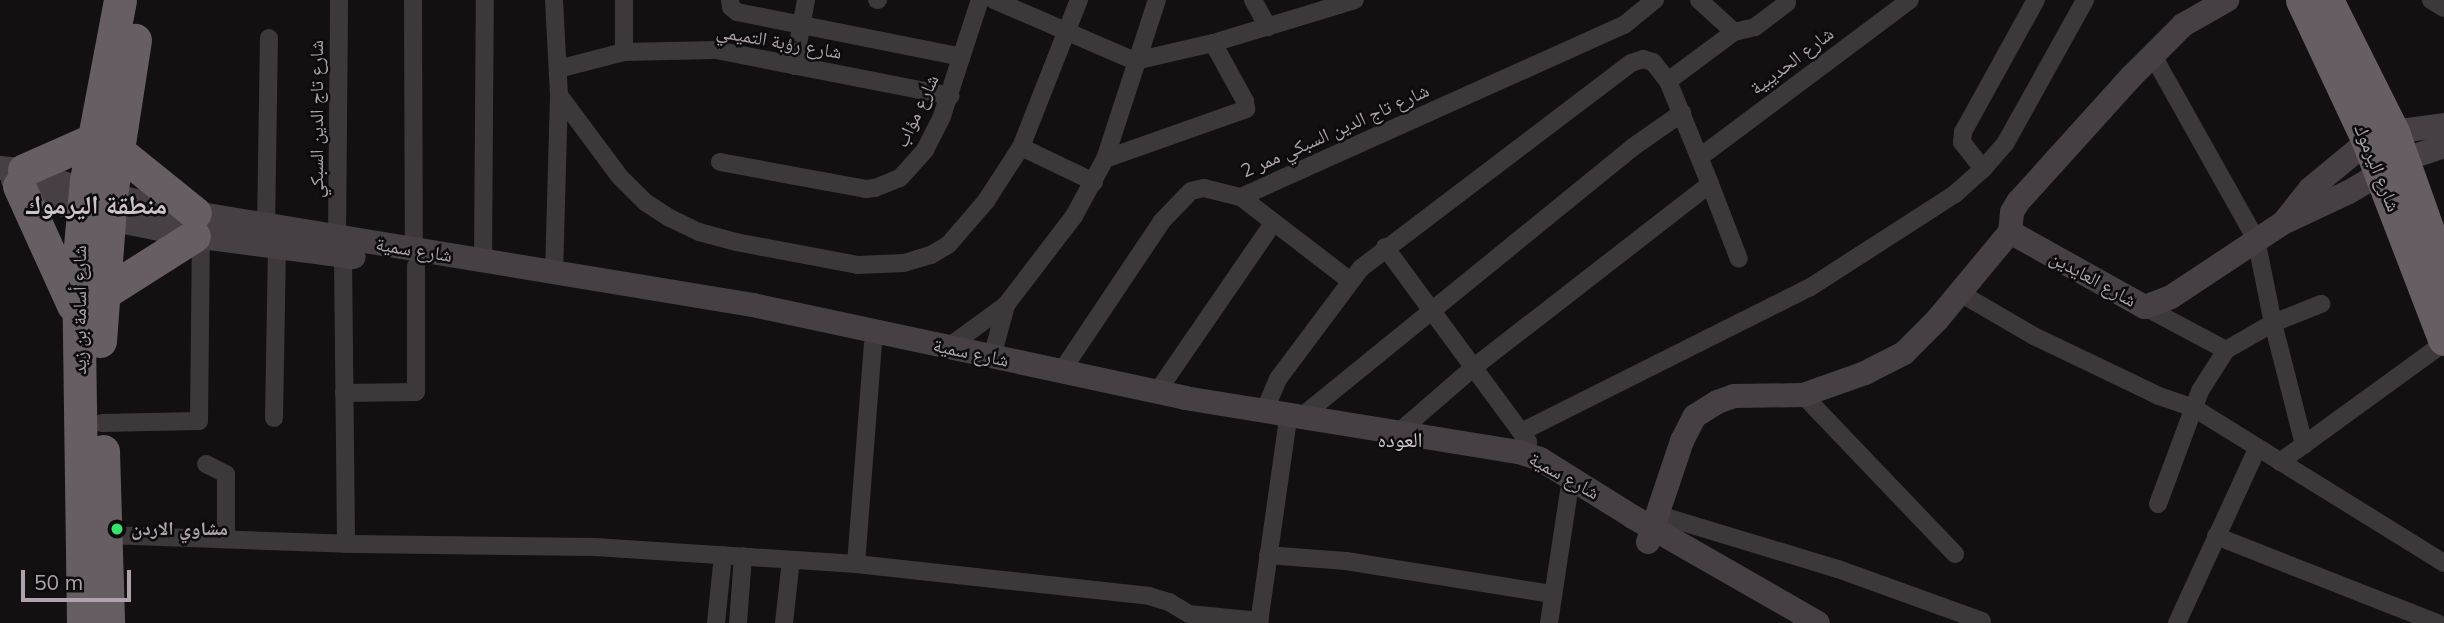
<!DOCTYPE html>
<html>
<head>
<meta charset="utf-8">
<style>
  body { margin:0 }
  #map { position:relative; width:2444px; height:623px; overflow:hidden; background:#121011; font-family:Mulish,"Noto Naskh Arabic",sans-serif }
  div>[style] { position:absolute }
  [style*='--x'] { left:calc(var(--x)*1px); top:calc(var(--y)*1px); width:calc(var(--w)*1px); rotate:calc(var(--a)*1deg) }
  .street>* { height:18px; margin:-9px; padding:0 9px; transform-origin:9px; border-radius:9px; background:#3d393b }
  .secondary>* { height:24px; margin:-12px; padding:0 12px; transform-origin:12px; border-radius:12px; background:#464044 }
  .highway>* { height:33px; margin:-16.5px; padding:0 16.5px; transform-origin:16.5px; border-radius:16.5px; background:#675e64 }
  .dots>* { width:19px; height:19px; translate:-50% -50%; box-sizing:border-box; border:4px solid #0d0c0c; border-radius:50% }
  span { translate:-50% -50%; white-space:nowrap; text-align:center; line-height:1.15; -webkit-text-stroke:5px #0d0c0c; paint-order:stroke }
  .street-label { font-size:19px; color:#b1a3ad }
  .poi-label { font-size:19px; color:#b1a3ad; font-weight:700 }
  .left { translate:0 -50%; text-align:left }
  .neighbourhood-label { font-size:21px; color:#cec3ca }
  .district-label { font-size:26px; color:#cec3ca; font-weight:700 }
  .scale { position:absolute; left:21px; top:570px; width:110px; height:32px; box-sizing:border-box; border:4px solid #b1a3ad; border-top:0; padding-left:9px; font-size:21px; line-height:24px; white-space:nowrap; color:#b1a3ad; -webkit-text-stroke:5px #0d0c0c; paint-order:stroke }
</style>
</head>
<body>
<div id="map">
  <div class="street">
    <i style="--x:413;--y:0;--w:250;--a:89.8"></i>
    <i style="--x:554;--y:0;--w:95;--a:87"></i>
    <i style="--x:559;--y:95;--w:177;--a:91.6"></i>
    <i style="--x:730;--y:0;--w:7;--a:82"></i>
    <i style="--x:731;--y:7;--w:8;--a:40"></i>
    <i style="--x:737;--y:12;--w:229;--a:11.3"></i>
    <i style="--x:877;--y:0;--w:1;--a:0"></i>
    <i style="--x:994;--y:0;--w:154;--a:23.4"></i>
    <i style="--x:1135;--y:61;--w:80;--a:-13"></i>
    <i style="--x:1213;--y:43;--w:148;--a:-16.8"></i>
    <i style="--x:1253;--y:0;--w:31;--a:61"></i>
    <i style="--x:1699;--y:0;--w:47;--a:42.4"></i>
    <i style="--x:1734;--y:32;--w:22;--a:-13"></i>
    <i style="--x:1755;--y:27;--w:40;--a:-37"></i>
    <i style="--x:2431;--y:0;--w:15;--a:32"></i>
    <i style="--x:624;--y:52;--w:52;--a:-90"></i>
    <i style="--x:2152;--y:54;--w:212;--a:60.7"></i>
    <i style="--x:2256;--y:239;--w:86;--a:78.6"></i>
    <i style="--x:2273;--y:323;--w:126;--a:75.7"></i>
    <i style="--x:794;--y:66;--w:67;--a:-79.7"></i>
    <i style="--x:558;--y:69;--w:68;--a:-14.4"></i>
    <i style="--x:624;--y:52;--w:92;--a:-1.2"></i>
    <i style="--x:716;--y:50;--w:239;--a:11.1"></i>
    <i style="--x:1668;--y:81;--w:82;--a:-36.6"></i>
    <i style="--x:559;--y:95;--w:102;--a:53.4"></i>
    <i style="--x:620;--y:177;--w:35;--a:45"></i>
    <i style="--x:645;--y:202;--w:30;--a:33"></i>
    <i style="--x:670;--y:218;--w:32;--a:26"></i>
    <i style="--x:699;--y:232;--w:38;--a:15"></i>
    <i style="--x:736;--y:242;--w:124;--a:10.7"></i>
    <i style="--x:858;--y:265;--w:46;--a:-2.5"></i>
    <i style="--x:904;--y:263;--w:28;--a:-17"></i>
    <i style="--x:931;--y:255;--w:21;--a:-31"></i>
    <i style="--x:949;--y:244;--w:57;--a:-49.3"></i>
    <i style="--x:986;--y:201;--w:64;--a:-57.1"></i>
    <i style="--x:1021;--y:147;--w:158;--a:-68.5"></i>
    <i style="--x:1021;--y:147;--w:81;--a:25.6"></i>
    <i style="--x:1700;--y:157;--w:262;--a:-36.8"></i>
    <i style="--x:1105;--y:159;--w:150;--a:-19.5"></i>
    <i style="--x:1246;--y:109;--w:8;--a:-97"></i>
    <i style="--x:1245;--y:101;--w:66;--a:-118.9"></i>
    <i style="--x:720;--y:162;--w:148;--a:10.5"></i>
    <i style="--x:866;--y:189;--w:9;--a:-6"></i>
    <i style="--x:875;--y:188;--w:27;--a:-22"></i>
    <i style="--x:900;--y:178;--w:38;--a:-48"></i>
    <i style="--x:925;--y:150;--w:38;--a:-63"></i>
    <i style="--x:942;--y:116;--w:122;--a:-71.9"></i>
    <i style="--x:1983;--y:169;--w:34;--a:-128"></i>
    <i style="--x:1962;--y:142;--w:10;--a:-84"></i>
    <i style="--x:1963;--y:132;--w:151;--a:-61.1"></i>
    <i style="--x:1710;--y:184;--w:80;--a:68.9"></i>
    <i style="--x:1241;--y:197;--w:136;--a:37.5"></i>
    <i style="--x:266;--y:226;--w:188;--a:-89.1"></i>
    <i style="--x:337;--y:238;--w:238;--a:-89.5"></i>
    <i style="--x:1385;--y:247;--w:242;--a:53.7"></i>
    <i style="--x:343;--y:256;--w:288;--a:89.4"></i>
    <i style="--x:483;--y:261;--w:261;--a:-89.6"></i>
    <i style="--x:1960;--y:293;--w:86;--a:30.2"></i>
    <i style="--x:2034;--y:336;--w:139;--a:25.6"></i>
    <i style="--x:2159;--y:396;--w:37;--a:19"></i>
    <i style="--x:2194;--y:408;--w:294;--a:31.8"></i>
    <i style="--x:2145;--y:307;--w:92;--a:28"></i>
    <i style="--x:2226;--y:350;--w:54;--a:-29.9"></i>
    <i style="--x:2273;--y:323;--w:52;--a:-21.6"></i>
    <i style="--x:947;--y:348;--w:73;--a:-36.1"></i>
    <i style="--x:1006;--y:305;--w:112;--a:-52.6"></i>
    <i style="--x:1074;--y:216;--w:65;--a:-61.5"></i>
    <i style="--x:1105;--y:159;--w:167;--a:-71.9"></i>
    <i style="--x:992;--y:357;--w:54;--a:-74.9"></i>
    <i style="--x:1061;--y:372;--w:182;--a:-56.2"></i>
    <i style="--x:1162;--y:221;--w:42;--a:-46"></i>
    <i style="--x:1191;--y:191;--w:13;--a:-13"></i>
    <i style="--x:1204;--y:188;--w:38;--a:14"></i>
    <i style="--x:1241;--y:197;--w:420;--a:-24.2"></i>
    <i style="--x:1624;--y:25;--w:40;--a:-39"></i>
    <i style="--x:1157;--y:392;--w:206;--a:-55.5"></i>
    <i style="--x:344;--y:393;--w:72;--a:-0.8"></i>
    <i style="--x:416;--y:392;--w:126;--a:-90"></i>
    <i style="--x:1803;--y:395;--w:220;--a:46.3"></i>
    <i style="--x:1264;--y:412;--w:36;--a:-67"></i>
    <i style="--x:1278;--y:379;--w:139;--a:-53.2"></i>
    <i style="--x:1361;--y:268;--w:339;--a:-37.2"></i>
    <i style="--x:1631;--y:63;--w:13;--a:-18"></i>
    <i style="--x:1643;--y:59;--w:10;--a:17"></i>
    <i style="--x:1653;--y:62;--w:24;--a:52"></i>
    <i style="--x:1668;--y:81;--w:111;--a:67.8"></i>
    <i style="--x:1710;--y:184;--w:299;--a:142.2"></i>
    <i style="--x:1474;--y:367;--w:99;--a:139.1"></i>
    <i style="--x:1301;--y:417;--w:428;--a:-39.1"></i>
    <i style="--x:1633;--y:147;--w:60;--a:-34.8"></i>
    <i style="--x:274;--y:418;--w:171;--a:-89"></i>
    <i style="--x:102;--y:423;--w:97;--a:-1.2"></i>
    <i style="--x:199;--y:421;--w:184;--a:-89.4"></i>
    <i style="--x:1521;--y:432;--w:322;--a:-26.6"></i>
    <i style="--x:1809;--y:288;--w:174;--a:-32.8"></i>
    <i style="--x:1955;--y:194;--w:38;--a:-42"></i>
    <i style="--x:1983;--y:169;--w:33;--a:-49"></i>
    <i style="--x:2005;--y:144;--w:165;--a:-60.9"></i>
    <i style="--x:2280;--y:462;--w:203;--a:-36"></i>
    <i style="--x:206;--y:464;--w:22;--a:27"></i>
    <i style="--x:226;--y:474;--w:64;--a:90"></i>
    <i style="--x:2158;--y:504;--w:121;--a:-69.6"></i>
    <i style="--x:2200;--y:391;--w:49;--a:-57.6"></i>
    <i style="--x:1659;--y:515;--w:187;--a:16.8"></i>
    <i style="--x:1838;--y:569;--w:153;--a:19.9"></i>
    <i style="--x:107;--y:535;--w:247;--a:2.1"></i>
    <i style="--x:354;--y:544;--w:241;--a:0.7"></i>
    <i style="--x:595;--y:547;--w:262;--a:3.7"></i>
    <i style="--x:856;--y:564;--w:221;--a:-85.6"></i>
    <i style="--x:2216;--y:536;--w:238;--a:21.5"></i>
    <i style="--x:1268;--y:555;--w:78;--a:4.4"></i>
    <i style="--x:1346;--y:561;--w:210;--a:9.1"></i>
    <i style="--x:856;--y:564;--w:295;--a:6.2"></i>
    <i style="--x:1149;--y:596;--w:21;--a:17"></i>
    <i style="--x:1169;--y:602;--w:23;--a:31"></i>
    <i style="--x:1189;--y:614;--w:71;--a:5.6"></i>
    <i style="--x:716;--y:623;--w:68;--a:-84.1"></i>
    <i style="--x:738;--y:623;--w:67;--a:-85.7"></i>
    <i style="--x:784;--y:623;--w:63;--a:-83.7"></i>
    <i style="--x:1259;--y:623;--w:198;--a:-81.9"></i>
    <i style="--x:1549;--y:623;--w:134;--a:-81.4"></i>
    <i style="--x:2177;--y:623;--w:192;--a:-65.3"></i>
  </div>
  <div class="secondary">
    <i style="--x:0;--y:168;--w:24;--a:5"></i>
    <i style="--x:24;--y:170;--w:63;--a:18.4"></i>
    <i style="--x:84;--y:190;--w:113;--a:11.7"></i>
    <i style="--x:195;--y:213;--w:566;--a:9.36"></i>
    <i style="--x:753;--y:305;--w:442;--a:12.1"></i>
    <i style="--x:1185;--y:398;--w:338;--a:9.2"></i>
    <i style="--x:1519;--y:452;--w:22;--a:18"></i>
    <i style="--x:1540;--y:459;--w:110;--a:31.9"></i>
    <i style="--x:1633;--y:517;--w:213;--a:29.8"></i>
    <i style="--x:13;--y:180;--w:8;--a:45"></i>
    <i style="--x:19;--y:186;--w:67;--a:22.8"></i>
    <i style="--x:81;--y:212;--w:29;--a:14"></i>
    <i style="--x:109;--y:219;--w:87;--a:11.3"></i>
    <i style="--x:194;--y:236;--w:161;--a:7.5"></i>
    <i style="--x:2283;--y:223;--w:43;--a:-51.5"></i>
    <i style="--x:2310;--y:189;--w:75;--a:-39.6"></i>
    <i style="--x:2368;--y:141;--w:27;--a:-20"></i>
    <i style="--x:2393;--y:132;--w:51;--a:-7.8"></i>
    <i style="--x:2010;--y:232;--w:154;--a:29.1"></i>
    <i style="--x:2145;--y:307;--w:28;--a:-21"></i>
    <i style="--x:2171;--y:297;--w:134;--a:-33.5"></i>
    <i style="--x:2283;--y:223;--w:73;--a:-25.2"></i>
    <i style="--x:2349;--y:192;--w:63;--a:-30.7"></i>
    <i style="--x:2403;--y:160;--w:43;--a:-18.9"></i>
    <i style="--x:1648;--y:542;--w:107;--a:-71.4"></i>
    <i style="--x:1682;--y:441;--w:28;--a:-63"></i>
    <i style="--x:1695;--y:416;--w:26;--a:-32"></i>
    <i style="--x:1717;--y:402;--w:18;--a:-19"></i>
    <i style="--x:1734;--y:396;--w:69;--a:-0.8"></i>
    <i style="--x:1803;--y:395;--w:66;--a:-19.5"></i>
    <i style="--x:1865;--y:373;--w:44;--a:-27.1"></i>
    <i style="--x:1904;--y:353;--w:47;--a:-45"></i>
    <i style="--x:1937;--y:320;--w:114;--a:-50.3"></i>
    <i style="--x:2010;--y:232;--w:20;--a:-84"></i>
    <i style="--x:2012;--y:212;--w:12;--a:-59"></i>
    <i style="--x:2018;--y:202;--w:169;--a:-47.9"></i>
    <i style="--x:2131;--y:77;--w:74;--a:-45"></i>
    <i style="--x:2183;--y:25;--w:51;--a:-29.6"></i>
  </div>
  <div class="highway">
    <i style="--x:2302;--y:0;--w:156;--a:64.9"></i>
    <i style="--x:2368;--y:141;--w:212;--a:69"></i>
    <i style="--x:2327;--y:0;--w:148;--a:63.4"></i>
    <i style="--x:2393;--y:132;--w:152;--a:70.4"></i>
    <i style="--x:117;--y:150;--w:100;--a:38.9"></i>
    <i style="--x:24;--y:170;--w:74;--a:-23.8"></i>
    <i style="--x:19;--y:186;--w:131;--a:65.6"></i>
    <i style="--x:101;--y:295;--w:110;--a:-32.4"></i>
    <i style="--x:100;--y:341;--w:146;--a:-85.7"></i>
    <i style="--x:111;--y:195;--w:157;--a:-81.2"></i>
    <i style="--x:103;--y:451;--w:172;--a:88.3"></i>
    <i style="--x:83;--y:623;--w:355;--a:-90.8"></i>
    <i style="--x:78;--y:268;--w:88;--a:-84.8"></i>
    <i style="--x:86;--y:180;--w:183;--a:-79.3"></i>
  </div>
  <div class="dots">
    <i style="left:117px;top:529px;background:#37e36c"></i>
  </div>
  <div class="street-label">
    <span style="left:779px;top:42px;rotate:10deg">شارع رؤبة التميمي</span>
    <span style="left:1792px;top:61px;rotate:-37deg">شارع الحديبية</span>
    <span style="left:917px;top:111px;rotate:-65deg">شارع مؤاب</span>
    <span style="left:317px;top:119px;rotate:-90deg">شارع تاج الدين السبكي</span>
    <span style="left:1335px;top:131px;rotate:-24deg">شارع تاج الدين السبكي ممر 2</span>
    <span style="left:2377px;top:168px;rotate:68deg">شارع اليرموك</span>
    <span style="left:414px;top:250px;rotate:9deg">شارع سمية</span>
    <span style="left:2093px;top:279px;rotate:29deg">شارع العايدين</span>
    <span style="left:80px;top:310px;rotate:-90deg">شارع أسامة بن زيد</span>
    <span style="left:971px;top:353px;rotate:12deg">شارع سمية</span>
    <span style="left:1564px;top:476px;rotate:29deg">شارع سمية</span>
  </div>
  <div class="poi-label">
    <span class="left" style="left:131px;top:529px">مشاوي الاردن</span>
  </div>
  <div class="neighbourhood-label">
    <span style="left:1400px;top:439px">العوده</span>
  </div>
  <div class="district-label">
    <span style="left:96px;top:205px">منطقة اليرموك</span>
  </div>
  <div class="scale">50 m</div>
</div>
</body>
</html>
